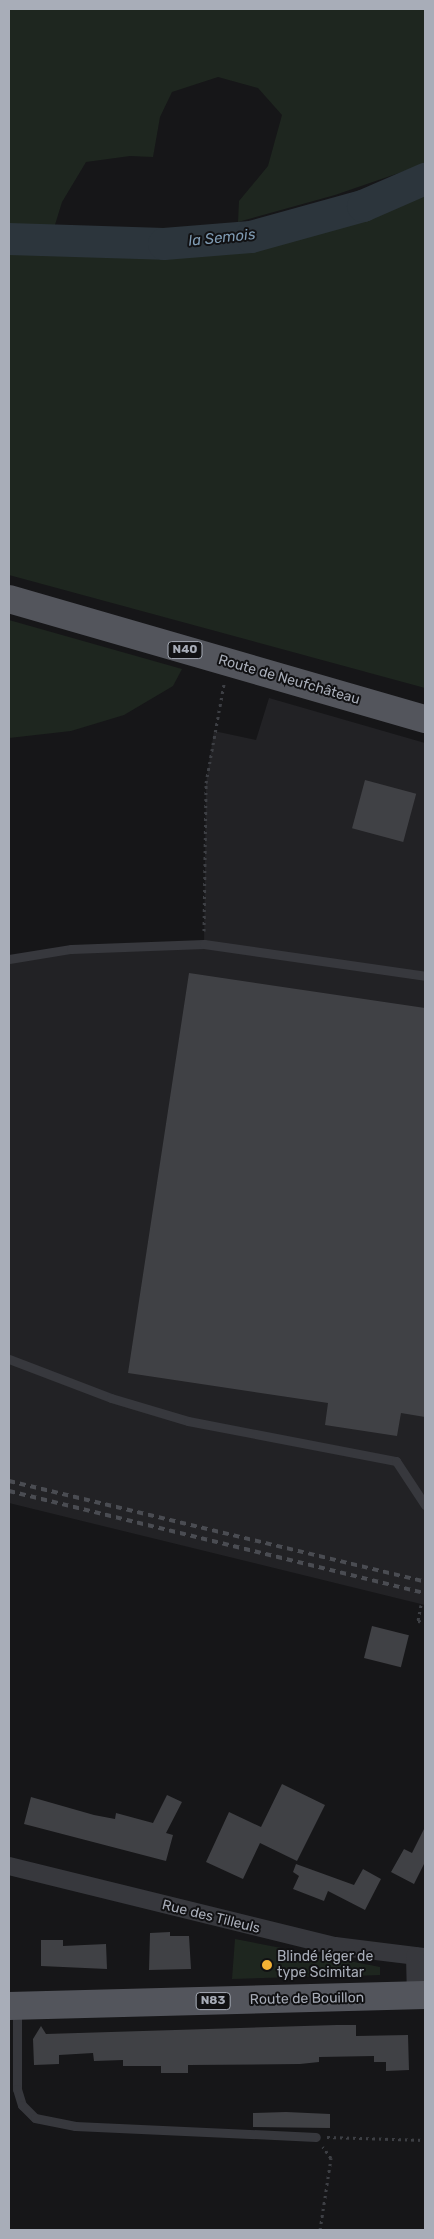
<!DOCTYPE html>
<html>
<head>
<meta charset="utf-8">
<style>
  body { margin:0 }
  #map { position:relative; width:434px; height:2239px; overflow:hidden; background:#161618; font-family:Rubik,sans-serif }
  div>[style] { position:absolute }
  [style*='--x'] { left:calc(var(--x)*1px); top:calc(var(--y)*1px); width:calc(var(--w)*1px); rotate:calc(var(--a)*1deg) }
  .built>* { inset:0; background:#222225 }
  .green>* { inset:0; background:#1e261f }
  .river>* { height:32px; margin:-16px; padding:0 16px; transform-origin:16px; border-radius:16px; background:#2c353c }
  .building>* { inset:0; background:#404145; transform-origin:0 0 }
  .path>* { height:3px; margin-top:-1.5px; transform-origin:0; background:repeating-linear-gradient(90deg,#3d3f44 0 2.5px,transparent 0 6.5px) }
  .service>* { height:9px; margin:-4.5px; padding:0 4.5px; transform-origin:4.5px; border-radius:4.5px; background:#37383d }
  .minor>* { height:18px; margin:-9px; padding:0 9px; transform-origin:9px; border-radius:9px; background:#37383d }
  .primary>* { height:28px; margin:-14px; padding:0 14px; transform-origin:14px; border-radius:14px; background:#53555c }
  .rail>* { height:4px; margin-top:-2px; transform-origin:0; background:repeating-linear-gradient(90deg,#4a4c52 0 6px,transparent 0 11px) }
  .dots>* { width:14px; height:14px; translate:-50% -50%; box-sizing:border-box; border:2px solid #111113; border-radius:50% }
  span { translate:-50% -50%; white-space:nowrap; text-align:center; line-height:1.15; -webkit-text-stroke:4px #111113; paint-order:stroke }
  .shield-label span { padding:1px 4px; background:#111113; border:1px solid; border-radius:4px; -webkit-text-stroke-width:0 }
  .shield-label { font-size:12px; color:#a8adb8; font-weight:700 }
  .street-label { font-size:14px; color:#a8adb8 }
  .poi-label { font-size:14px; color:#a8adb8 }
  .left { translate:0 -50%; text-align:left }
  .water-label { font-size:15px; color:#7f9bb3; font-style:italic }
  .frame { position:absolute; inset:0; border:10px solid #a8adb8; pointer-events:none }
</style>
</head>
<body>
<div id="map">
  <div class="built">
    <i style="clip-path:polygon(269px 698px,425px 743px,425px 1605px,9px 1503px,9px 959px,71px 949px,204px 944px,206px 783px,214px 731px,256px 740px)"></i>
  </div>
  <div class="green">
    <i style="clip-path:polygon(9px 9px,425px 9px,425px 164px,335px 195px,238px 222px,239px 201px,268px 166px,282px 115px,258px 88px,218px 77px,172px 92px,160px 117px,153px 157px,130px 156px,86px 162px,62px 202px,54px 228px,9px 224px)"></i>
    <i style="clip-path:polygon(425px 193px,425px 688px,9px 575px,9px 253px,162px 255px,254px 250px,366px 220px)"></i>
    <i style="clip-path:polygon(9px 620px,182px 669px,173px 686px,124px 715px,71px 731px,9px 738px)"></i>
    <i style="clip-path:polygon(235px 1939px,380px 1967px,380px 1975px,353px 1976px,352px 1970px,332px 1969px,331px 1976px,232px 1979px)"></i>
  </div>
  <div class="river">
    <i style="--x:9;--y:239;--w:155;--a:1.8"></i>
    <i style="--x:164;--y:244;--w:87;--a:-4.6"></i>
    <i style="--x:251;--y:237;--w:116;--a:-15.5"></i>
    <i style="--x:363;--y:206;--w:68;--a:-23.5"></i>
  </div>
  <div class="building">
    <i style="left:365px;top:780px;width:53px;height:50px;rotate:15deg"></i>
    <i style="clip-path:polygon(189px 973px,425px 1008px,425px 1417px,401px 1413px,397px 1436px,325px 1425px,328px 1403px,128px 1373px)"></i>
    <i style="left:372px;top:1626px;width:38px;height:33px;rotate:14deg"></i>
    <i style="clip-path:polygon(282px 1784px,325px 1805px,297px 1861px,260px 1843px,243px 1879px,206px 1862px,229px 1812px,261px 1827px)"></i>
    <i style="clip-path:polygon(167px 1795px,182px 1802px,166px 1833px,173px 1835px,166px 1861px,24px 1824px,31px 1797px,94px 1815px,115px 1819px,116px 1813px,153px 1823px)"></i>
    <i style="clip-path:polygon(425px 1827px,425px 1862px,414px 1884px,391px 1872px,404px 1849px,412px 1853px)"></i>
    <i style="clip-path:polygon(296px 1864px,354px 1885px,363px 1869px,381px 1879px,365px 1910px,328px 1891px,324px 1901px,293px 1889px,299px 1876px,293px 1872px)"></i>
    <i style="clip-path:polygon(170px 1932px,170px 1936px,189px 1936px,191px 1969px,149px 1970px,150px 1933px)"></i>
    <i style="clip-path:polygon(41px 1940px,63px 1940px,63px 1946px,106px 1944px,107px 1969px,41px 1966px)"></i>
    <i style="clip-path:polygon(337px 2025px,356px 2025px,356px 2036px,408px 2035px,409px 2070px,386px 2071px,386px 2062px,374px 2062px,374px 2056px,319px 2057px,319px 2062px,300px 2064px,188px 2065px,188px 2073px,161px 2073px,161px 2066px,123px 2066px,123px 2060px,94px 2061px,93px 2053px,59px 2055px,59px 2064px,34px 2065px,33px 2039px,41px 2026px,46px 2034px)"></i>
    <i style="clip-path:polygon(286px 2112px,330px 2114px,330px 2128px,253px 2127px,253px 2113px)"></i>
  </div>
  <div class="path">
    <i style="--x:204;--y:931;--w:148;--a:-89.2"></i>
    <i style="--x:206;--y:783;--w:101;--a:-79.7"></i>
    <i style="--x:421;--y:1605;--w:16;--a:101"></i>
    <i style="--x:418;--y:1621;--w:7;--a:8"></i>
    <i style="--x:327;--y:2137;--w:98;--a:1.8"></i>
    <i style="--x:320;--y:2230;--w:73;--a:-81.3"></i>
    <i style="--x:331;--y:2158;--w:14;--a:-126"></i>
  </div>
  <div class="service">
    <i style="--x:9;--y:959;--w:63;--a:-9.2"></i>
    <i style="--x:71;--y:949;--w:133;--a:-2.2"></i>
    <i style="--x:204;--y:944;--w:223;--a:8.2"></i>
    <i style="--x:9;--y:1359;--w:109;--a:20.9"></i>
    <i style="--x:111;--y:1398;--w:80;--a:16.6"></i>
    <i style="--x:188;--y:1421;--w:212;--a:10.9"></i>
    <i style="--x:396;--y:1461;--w:53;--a:56.6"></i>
    <i style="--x:17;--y:2009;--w:80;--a:90"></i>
    <i style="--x:17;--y:2089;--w:17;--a:73"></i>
    <i style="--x:22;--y:2105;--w:18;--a:45"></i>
    <i style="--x:35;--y:2118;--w:41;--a:11.3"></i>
    <i style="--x:75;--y:2126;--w:241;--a:2.6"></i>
  </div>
  <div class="minor">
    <i style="--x:9;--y:1866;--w:336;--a:13.8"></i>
    <i style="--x:335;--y:1946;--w:91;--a:7"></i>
    <i style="--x:415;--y:1956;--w:40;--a:88.6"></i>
  </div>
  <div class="primary">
    <i style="--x:9;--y:599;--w:433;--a:16.1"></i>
    <i style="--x:9;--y:2006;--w:416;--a:-1.5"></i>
  </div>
  <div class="rail">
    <i style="--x:9;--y:1481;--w:428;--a:13.6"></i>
    <i style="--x:9;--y:1491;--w:428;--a:13.8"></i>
  </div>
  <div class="dots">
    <i style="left:267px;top:1965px;background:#f2b134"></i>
  </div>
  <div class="shield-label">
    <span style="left:185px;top:650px">N40</span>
    <span style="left:213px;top:2001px">N83</span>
  </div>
  <div class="street-label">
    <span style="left:289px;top:680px;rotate:16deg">Route de Neufchâteau</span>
    <span style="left:211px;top:1917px;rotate:14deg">Rue des Tilleuls</span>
    <span style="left:307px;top:1999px;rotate:-1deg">Route de Bouillon</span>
  </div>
  <div class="poi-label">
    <span class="left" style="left:277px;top:1965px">Blindé léger de<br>type Scimitar</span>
  </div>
  <div class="water-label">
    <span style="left:222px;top:238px;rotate:-6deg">la Semois</span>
  </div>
  <div class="frame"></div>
</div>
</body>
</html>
